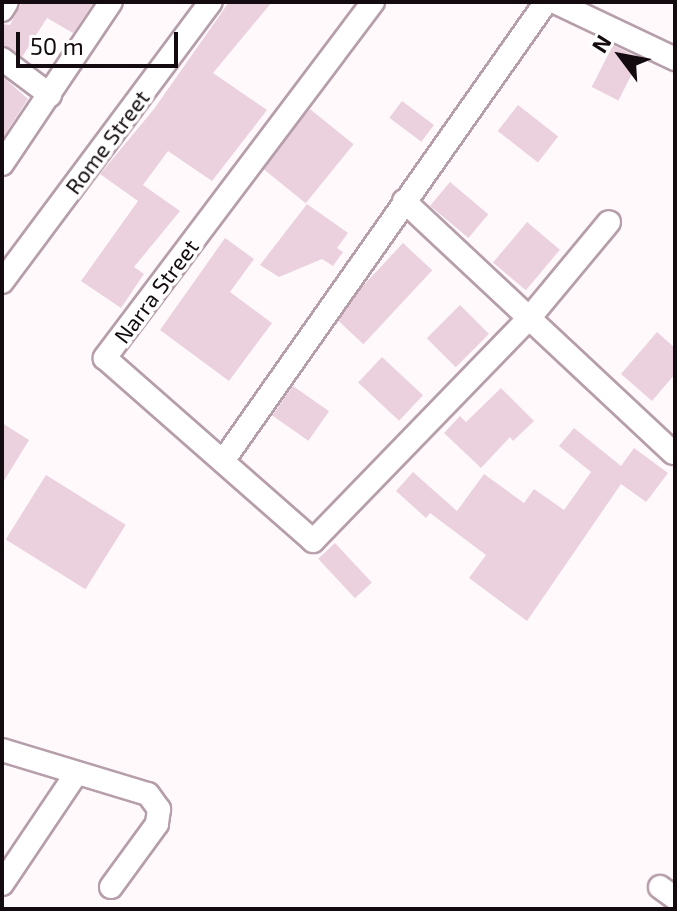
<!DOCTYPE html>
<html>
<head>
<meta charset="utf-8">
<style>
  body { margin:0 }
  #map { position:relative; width:677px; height:911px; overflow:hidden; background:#fff9fc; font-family:"Exo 2",sans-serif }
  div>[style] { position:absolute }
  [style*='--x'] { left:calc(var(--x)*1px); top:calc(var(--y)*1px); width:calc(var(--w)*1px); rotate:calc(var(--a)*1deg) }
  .building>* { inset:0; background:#ebd1de; transform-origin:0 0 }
  .roads { filter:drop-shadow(2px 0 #b69eaa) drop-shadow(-2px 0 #b69eaa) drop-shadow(0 2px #b69eaa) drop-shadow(0 -2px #b69eaa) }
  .minor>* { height:22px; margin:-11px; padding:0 11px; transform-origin:11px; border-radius:11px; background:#fff }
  span { translate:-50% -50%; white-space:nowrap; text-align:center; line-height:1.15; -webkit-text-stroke:7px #fff; paint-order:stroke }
  .street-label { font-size:22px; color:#130b0f }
  .frame { position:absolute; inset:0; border:4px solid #130b0f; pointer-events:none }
  .north { position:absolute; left:581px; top:16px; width:80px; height:80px; -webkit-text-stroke:6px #fff; paint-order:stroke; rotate:302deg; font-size:22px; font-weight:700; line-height:32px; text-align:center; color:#130b0f }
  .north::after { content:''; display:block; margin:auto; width:28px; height:36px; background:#130b0f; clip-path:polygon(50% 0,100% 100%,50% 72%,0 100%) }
  .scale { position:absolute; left:16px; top:32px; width:162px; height:36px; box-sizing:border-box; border:4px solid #130b0f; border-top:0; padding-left:10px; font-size:24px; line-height:28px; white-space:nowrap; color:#130b0f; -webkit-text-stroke:6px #fff; paint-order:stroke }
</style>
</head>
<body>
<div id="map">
  <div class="building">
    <i style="clip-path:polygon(22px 2px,94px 2px,73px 33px,47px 18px,22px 57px,2px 45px,2px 24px,10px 25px)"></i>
    <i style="clip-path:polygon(229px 2px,272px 2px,213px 73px,267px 110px,212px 181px,168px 151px,143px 185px,180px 211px,134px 267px,144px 274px,121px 308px,81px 281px,138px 201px,100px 174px,154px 109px)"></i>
    <i style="left:613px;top:45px;width:30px;height:47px;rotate:27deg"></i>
    <i style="clip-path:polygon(2px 76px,28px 99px,2px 139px)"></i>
    <i style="left:402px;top:101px;width:40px;height:21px;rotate:37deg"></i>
    <i style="left:518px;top:105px;width:51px;height:33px;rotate:38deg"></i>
    <i style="left:310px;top:109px;width:56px;height:76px;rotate:39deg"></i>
    <i style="left:450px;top:182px;width:50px;height:31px;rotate:40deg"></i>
    <i style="clip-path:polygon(307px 204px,348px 233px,337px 248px,343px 252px,333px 266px,322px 259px,279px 277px,260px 265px)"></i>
    <i style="left:527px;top:222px;width:43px;height:53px;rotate:40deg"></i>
    <i style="clip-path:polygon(225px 238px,254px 259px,230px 292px,272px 323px,229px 381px,160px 330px)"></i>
    <i style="left:403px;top:243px;width:40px;height:101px;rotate:43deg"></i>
    <i style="left:460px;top:305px;width:41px;height:47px;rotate:45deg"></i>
    <i style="clip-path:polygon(657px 332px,675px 348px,675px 374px,652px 401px,621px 374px)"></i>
    <i style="left:382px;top:357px;width:56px;height:35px;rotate:43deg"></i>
    <i style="left:293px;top:386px;width:44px;height:36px;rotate:35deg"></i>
    <i style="clip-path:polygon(501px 388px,534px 421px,513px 441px,510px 437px,481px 468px,444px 433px,460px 416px,466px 422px)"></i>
    <i style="clip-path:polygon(2px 423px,29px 440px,2px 484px)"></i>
    <i style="clip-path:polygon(574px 428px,621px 466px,634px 448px,668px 473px,646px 502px,621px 484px,527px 621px,469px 578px,486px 555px,430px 513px,426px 518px,396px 491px,413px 472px,457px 511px,484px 474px,524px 503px,534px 489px,564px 510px,591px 472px,559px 446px)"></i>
    <i style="left:46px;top:475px;width:94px;height:76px;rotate:32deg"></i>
    <i style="left:335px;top:543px;width:54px;height:23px;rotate:47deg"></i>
  </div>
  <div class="roads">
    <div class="minor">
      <i style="--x:373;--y:2;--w:446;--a:127"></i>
      <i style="--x:105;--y:358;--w:277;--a:41.3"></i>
      <i style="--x:313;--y:541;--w:313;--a:-45.9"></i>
      <i style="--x:531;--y:316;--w:122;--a:-50.3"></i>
      <i style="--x:555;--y:2;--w:133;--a:25.4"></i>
      <i style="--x:2;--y:10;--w:9;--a:-58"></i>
      <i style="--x:2;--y:59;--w:60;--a:36.9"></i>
      <i style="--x:2;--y:164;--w:195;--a:-56.1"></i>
      <i style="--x:404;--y:201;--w:369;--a:43.1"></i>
      <i style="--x:2;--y:282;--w:349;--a:-53.3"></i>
      <i style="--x:223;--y:461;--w:561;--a:-54.87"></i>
      <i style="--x:2;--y:750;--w:152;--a:16.8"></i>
      <i style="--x:148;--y:794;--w:19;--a:54"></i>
      <i style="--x:159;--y:809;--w:15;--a:98"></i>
      <i style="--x:157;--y:824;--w:78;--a:126.1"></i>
      <i style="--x:2;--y:884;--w:133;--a:-56.1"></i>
      <i style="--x:660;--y:887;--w:19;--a:36"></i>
    </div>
  </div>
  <div class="street-label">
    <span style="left:107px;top:142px;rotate:-53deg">Rome Street</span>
    <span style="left:156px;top:291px;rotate:-53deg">Narra Street</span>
  </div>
  <div class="frame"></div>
  <div class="north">N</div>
  <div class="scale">50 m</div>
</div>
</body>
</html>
